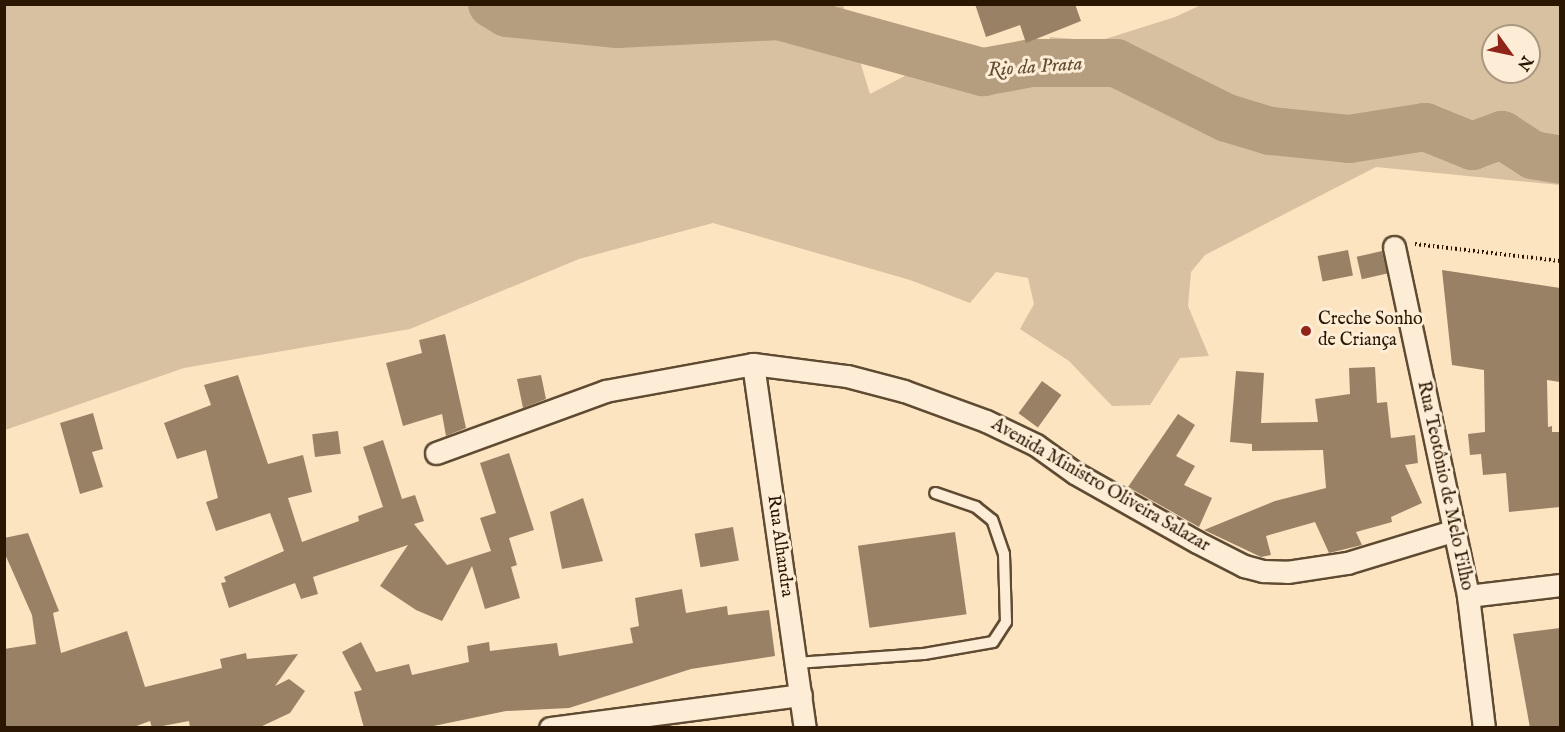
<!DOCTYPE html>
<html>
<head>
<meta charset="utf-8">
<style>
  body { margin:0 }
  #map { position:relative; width:1565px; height:732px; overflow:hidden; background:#fce4c0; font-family:"IM FELL English",serif }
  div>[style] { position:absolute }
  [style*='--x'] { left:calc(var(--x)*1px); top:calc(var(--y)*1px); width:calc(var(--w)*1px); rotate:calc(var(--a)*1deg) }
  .green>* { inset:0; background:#d8c1a0 }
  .river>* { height:48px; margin:-24px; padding:0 24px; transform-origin:24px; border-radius:24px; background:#b59e7f }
  .building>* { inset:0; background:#988165; transform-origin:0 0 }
  .path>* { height:4px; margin-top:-2px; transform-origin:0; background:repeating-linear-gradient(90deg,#2b1602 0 1.5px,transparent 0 4.5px) }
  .roads { filter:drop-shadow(2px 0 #5f4a32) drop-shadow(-2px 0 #5f4a32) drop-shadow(0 2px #5f4a32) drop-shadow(0 -2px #5f4a32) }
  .service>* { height:10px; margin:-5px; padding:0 5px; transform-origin:5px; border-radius:5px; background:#fdedd6 }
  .minor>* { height:21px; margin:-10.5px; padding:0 10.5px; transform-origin:10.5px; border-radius:10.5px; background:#fdedd6 }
  .dots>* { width:16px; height:16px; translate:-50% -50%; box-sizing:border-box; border:3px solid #fdedd6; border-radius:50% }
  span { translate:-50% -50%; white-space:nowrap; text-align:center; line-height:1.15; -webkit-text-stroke:6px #fdedd6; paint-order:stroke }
  .poi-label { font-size:18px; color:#2b1602 }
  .left { translate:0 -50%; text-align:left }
  .street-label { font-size:18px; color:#2b1602 }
  .water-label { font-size:20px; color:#624c34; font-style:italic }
  .frame { position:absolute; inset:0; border:6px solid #2b1602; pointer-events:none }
  .north { position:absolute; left:1481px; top:24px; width:60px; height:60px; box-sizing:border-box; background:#fdedd6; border:2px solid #a99781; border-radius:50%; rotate:123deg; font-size:16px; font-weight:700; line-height:24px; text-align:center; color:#2b1602 }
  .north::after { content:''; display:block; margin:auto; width:21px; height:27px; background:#8f2418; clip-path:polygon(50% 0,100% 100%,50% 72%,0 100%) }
</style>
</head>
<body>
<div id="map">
  <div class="green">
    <i style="clip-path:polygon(evenodd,4px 5px,843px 5px,870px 94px,918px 69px,963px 87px,1039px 81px,1050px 37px,1099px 41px,1175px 17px,1201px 5px,1560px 5px,1560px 185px,1376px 167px,1205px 255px,1191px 272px,1188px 306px,1209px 356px,1180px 358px,1150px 405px,1112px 406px,1069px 361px,1020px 329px,1034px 304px,1028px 278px,996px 272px,970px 303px,910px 280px,713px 223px,579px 259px,410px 329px,184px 368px,5px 430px,4px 5px,1493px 36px,1529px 36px,1529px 72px,1493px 72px,1493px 36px)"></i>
  </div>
  <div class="river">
    <i style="--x:492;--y:4;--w:17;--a:31"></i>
    <i style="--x:507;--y:13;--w:111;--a:5.7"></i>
    <i style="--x:617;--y:24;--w:162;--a:-2.8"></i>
    <i style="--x:779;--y:16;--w:212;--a:15.4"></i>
    <i style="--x:983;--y:72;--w:50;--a:-10.4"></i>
    <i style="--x:1032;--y:63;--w:84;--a:0"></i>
    <i style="--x:1116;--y:63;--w:124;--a:26.4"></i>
    <i style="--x:1227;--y:118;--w:45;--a:16.8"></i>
    <i style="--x:1270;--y:131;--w:79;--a:5.8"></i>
    <i style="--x:1349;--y:139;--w:77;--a:-9"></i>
    <i style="--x:1425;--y:127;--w:51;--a:22"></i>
    <i style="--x:1472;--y:146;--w:32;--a:-20"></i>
    <i style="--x:1502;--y:135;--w:37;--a:33"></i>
    <i style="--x:1533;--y:155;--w:27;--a:10"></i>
  </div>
  <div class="building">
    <i style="clip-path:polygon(975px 4px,1075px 4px,1081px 21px,1026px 43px,1020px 25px,986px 37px)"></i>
    <i style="left:1348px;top:250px;width:26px;height:31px;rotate:79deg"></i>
    <i style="left:1382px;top:251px;width:23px;height:26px;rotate:77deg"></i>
    <i style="clip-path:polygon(1442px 270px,1560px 288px,1560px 382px,1547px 380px,1548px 427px,1552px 426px,1552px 432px,1560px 432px,1560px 507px,1509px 512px,1506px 473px,1483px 475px,1481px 454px,1470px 455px,1468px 434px,1485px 432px,1484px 370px,1452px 365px)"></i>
    <i style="clip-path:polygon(445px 334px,466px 428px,446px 436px,442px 414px,403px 426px,386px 363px,422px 353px,419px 340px)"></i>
    <i style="clip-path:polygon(1375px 367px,1377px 403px,1387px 402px,1391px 438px,1415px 435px,1418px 463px,1405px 465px,1422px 503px,1391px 517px,1392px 522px,1356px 532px,1362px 545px,1329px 553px,1315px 522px,1266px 536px,1271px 555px,1261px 557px,1204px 530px,1275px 501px,1326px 488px,1323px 450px,1252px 451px,1252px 444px,1230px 442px,1236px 371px,1264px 373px,1261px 423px,1318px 422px,1315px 399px,1350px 394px,1349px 368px)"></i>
    <i style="clip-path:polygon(238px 375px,268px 464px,303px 455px,312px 492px,288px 498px,302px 542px,359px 521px,358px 516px,383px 507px,363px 447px,383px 440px,402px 499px,415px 495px,424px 521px,414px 524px,447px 565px,491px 551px,480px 518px,496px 513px,480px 463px,509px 453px,534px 530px,509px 538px,517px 565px,511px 567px,520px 598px,485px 609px,472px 566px,442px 621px,416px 610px,380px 586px,408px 545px,313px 577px,318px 594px,301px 599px,295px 583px,229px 608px,221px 583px,226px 582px,224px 577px,284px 551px,270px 513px,216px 531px,206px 502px,218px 498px,206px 450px,177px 459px,164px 423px,211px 405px,204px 385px)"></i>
    <i style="clip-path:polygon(541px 375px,546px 399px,523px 408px,517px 379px)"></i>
    <i style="left:1042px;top:381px;width:24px;height:40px;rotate:36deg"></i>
    <i style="clip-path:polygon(93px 413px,103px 449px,92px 452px,103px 487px,80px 494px,60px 423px)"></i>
    <i style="clip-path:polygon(1178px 414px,1195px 425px,1176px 456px,1195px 466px,1184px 485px,1212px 498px,1199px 527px,1128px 487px)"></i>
    <i style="left:338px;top:431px;width:23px;height:26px;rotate:83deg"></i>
    <i style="clip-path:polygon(583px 498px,603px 561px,562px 569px,550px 512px)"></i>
    <i style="left:733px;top:527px;width:34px;height:39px;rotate:80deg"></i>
    <i style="left:955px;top:532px;width:83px;height:98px;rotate:82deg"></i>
    <i style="clip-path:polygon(28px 533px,59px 611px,53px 613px,61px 653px,127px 631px,145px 687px,222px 668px,220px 659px,246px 653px,247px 659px,298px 654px,275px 686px,289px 679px,305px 691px,290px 713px,258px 728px,190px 728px,189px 721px,152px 728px,150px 721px,131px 728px,4px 728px,4px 649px,36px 644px,32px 615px,4px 552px,4px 538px)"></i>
    <i style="clip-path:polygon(682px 589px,686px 613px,727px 606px,728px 615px,769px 610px,775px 656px,691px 669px,569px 708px,506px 711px,424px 728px,364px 728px,354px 692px,362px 690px,342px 652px,361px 642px,376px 672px,409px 664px,412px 675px,469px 662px,467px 646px,489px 642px,490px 651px,557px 643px,559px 656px,633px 643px,630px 628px,639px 626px,635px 598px)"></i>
    <i style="clip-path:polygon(1560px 628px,1560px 728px,1530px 728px,1513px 634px)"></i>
  </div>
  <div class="path">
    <i style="--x:1415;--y:244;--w:146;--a:6.7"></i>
  </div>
  <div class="roads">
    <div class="service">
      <i style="--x:796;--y:663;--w:128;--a:-4"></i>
      <i style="--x:924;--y:654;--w:70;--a:-9.9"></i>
      <i style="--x:993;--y:642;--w:24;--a:-57"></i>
      <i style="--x:1006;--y:622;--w:68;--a:-91.7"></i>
      <i style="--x:1004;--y:554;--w:36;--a:-109"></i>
      <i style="--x:992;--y:520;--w:21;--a:-141"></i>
      <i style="--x:976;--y:507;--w:43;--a:-161.1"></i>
    </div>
    <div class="minor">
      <i style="--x:1394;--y:247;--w:357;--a:78"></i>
      <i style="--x:1468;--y:596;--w:133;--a:83.1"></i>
      <i style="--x:753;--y:364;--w:368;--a:81.9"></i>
      <i style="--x:436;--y:453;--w:180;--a:-20.1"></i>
      <i style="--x:605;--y:391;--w:150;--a:-10.3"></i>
      <i style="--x:753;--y:364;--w:95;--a:7.3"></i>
      <i style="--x:847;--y:376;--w:59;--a:14.7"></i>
      <i style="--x:904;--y:391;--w:87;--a:20.1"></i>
      <i style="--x:986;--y:421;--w:55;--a:25.6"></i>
      <i style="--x:1036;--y:445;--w:48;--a:35.7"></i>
      <i style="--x:1075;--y:473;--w:140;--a:29.5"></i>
      <i style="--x:1197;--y:542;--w:53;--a:27.1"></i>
      <i style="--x:1244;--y:566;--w:20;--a:15"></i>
      <i style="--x:1263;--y:571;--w:24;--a:2"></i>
      <i style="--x:1287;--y:572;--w:61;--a:-8.5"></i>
      <i style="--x:1347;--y:563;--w:110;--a:-16.9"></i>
      <i style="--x:1468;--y:596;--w:93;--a:-6.8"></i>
      <i style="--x:550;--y:728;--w:253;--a:-7.5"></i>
    </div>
  </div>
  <div class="dots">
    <i style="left:1306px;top:331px;background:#8f2418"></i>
  </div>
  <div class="poi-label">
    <span class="left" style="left:1318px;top:331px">Creche Sonho<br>de Criança</span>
  </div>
  <div class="street-label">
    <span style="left:1100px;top:486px;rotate:30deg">Avenida Ministro Oliveira Salazar</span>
    <span style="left:1444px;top:486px;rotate:78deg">Rua Teotônio de Melo Filho</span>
    <span style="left:779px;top:546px;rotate:82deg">Rua Alhandra</span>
  </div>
  <div class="water-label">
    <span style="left:1035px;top:67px;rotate:-4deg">Rio da Prata</span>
  </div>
  <div class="frame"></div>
  <div class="north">N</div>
</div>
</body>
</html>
